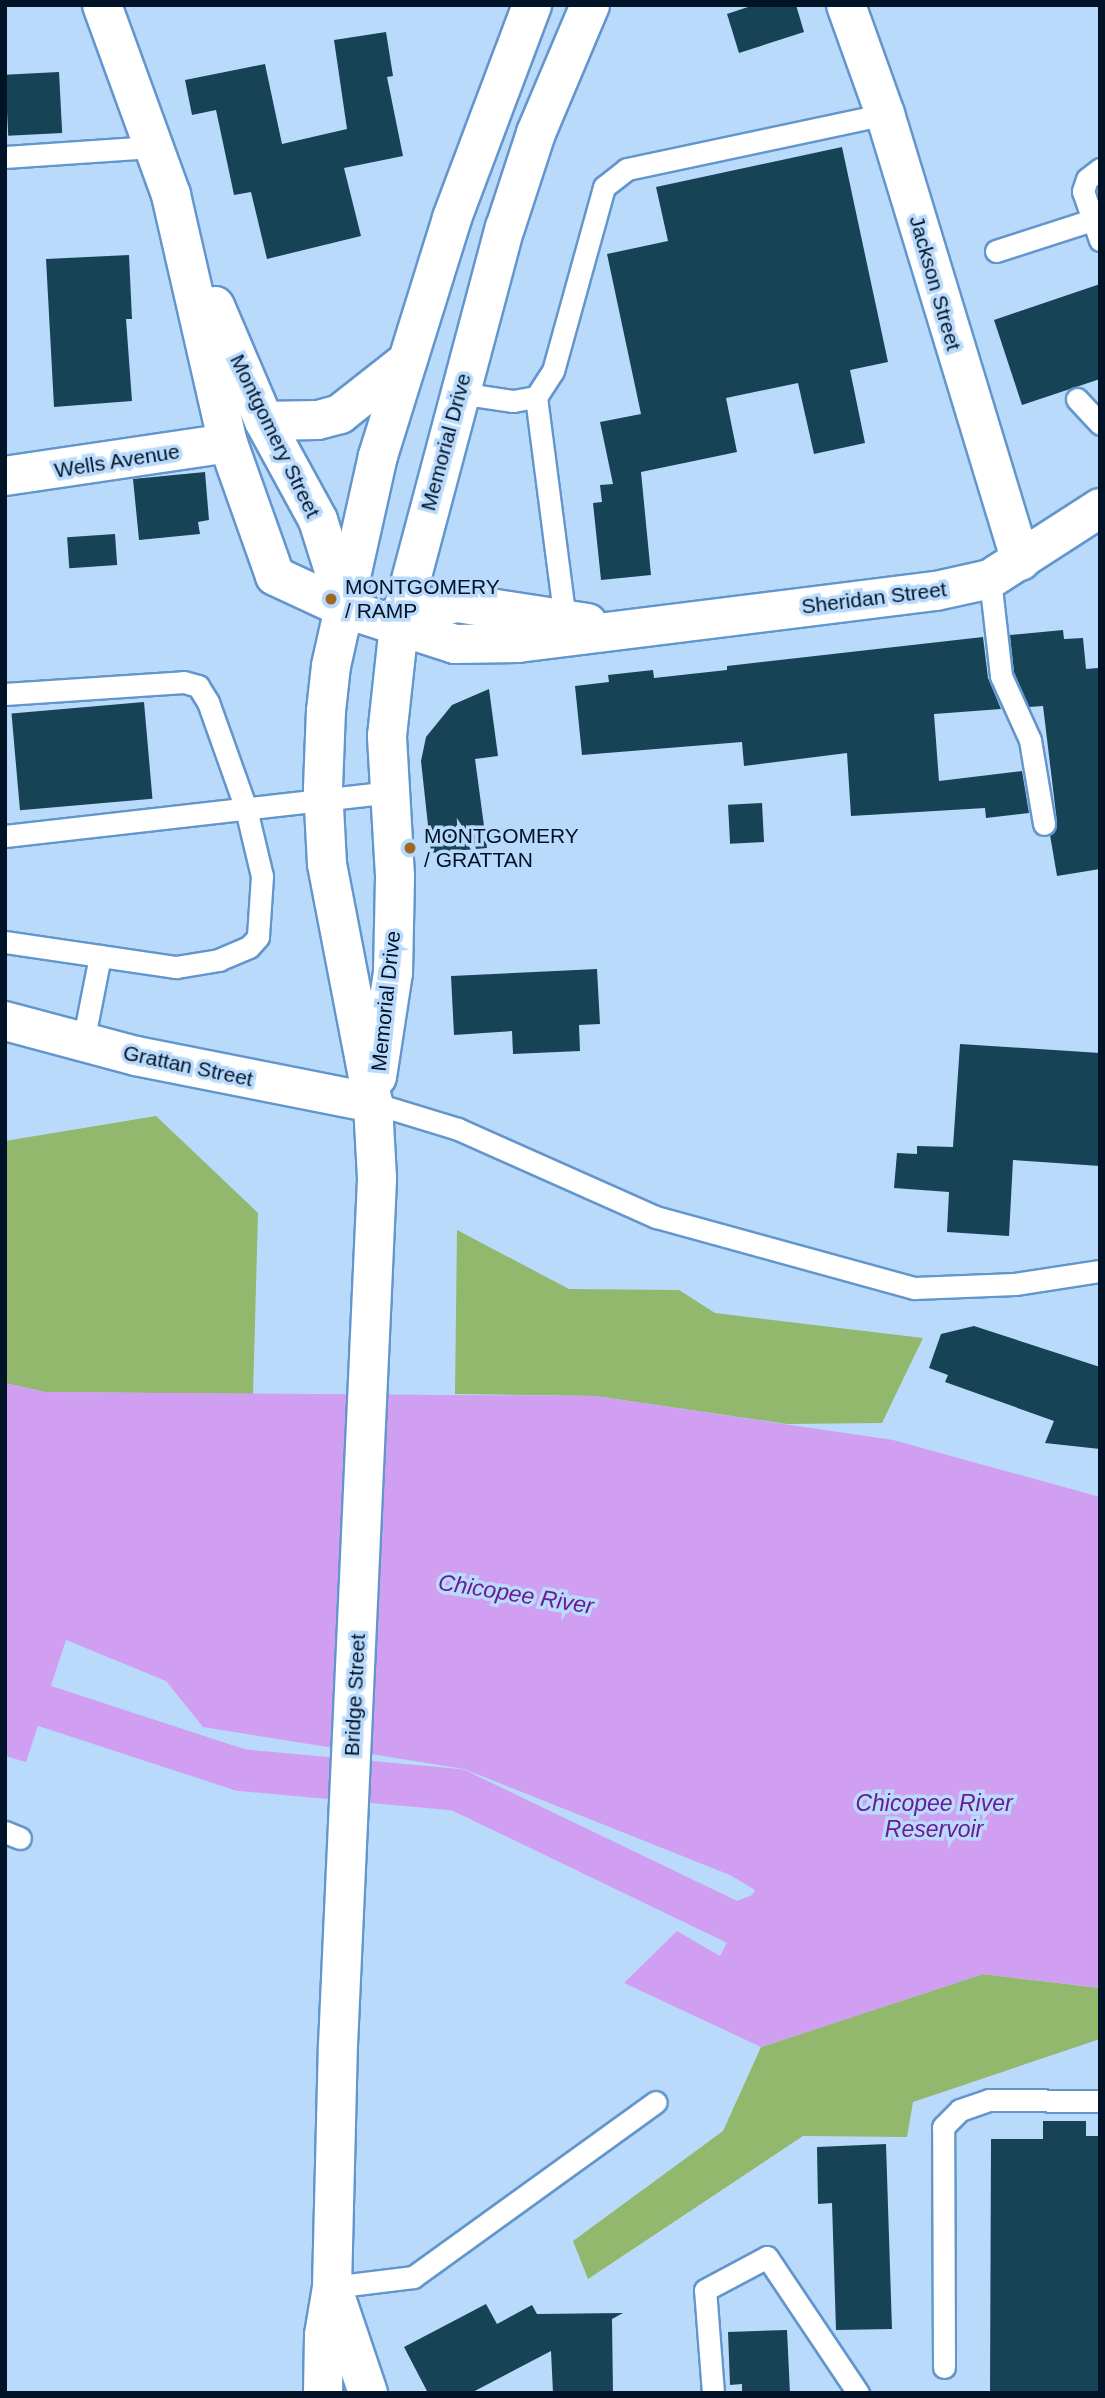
<!DOCTYPE html>
<html>
<head>
<meta charset="utf-8">
<style>
  body { margin:0 }
  #map { position:relative; width:1105px; height:2398px; overflow:hidden; background:#badafc; font-family:Helvetica,sans-serif }
  div>[style] { position:absolute }
  [style*='--x'] { left:calc(var(--x)*1px); top:calc(var(--y)*1px); width:calc(var(--w)*1px); rotate:calc(var(--a)*1deg) }
  .green>* { inset:0; background:#91b86c }
  .water>* { inset:0; background:#d09ff2 }
  .canal>* { height:42px; margin:-21px; padding:0 21px; transform-origin:21px; border-radius:21px; background:#d09ff2 }
  .building>* { inset:0; background:#174357; transform-origin:0 0 }
  .roads { filter:drop-shadow(2px 0 #6296cc) drop-shadow(-2px 0 #6296cc) drop-shadow(0 2px #6296cc) drop-shadow(0 -2px #6296cc) }
  .lane>* { height:21px; margin:-10.5px; padding:0 10.5px; transform-origin:10.5px; border-radius:10.5px; background:#fff }
  .street>* { height:38px; margin:-19px; padding:0 19px; transform-origin:19px; border-radius:19px; background:#fff }
  .secondary>* { height:38px; margin:-19px; padding:0 19px; transform-origin:19px; border-radius:19px; background:#fff }
  .primary>* { height:38px; margin:-19px; padding:0 19px; transform-origin:19px; border-radius:19px; background:#fff }
  .dots>* { width:19px; height:19px; translate:-50% -50%; box-sizing:border-box; border:4px solid #badafc; border-radius:50% }
  span { translate:-50% -50%; white-space:nowrap; text-align:center; line-height:1.15; -webkit-text-stroke:7px #badafc; paint-order:stroke }
  .street-label { font-size:21px; color:#011327 }
  .poi-label { font-size:21px; color:#011327 }
  .left { translate:0 -50%; text-align:left }
  .water-label { font-size:23px; color:#6c1a95; font-style:italic }
  .frame { position:absolute; inset:0; border:7px solid #011327; pointer-events:none }
</style>
</head>
<body>
<div id="map">
  <div class="green">
    <i style="clip-path:polygon(156px 1116px,258px 1213px,253px 1394px,45px 1392px,5px 1383px,5px 1141px)"></i>
    <i style="clip-path:polygon(457px 1230px,569px 1289px,679px 1290px,715px 1313px,923px 1338px,882px 1423px,787px 1424px,595px 1396px,455px 1394px)"></i>
    <i style="clip-path:polygon(983px 1974px,1100px 1988px,1100px 2039px,913px 2102px,907px 2137px,803px 2136px,588px 2279px,573px 2241px,723px 2131px,761px 2047px)"></i>
  </div>
  <div class="water">
    <i style="clip-path:polygon(5px 1383px,45px 1392px,595px 1396px,893px 1440px,1100px 1497px,1100px 1988px,983px 1974px,761px 2047px,624px 1983px,677px 1931px,720px 1956px,755px 1890px,730px 1875px,464px 1769px,203px 1727px,166px 1681px,66px 1640px,26px 1762px,5px 1756px)"></i>
  </div>
  <div class="canal">
    <i style="--x:5;--y:1693;--w:247;--a:18.1"></i>
    <i style="--x:240;--y:1770;--w:219;--a:5.2"></i>
    <i style="--x:458;--y:1790;--w:309;--a:25.7"></i>
    <i style="--x:736;--y:1924;--w:57;--a:-21.6"></i>
  </div>
  <div class="building">
    <i style="clip-path:polygon(754px 5px,796px 5px,804px 32px,739px 53px,727px 14px)"></i>
    <i style="clip-path:polygon(386px 32px,393px 76px,387px 77px,403px 156px,344px 168px,361px 236px,267px 259px,251px 192px,234px 195px,216px 110px,192px 115px,185px 80px,265px 64px,282px 144px,347px 129px,334px 40px)"></i>
    <i style="left:59px;top:72px;width:61px;height:54px;rotate:87deg"></i>
    <i style="clip-path:polygon(842px 147px,888px 362px,850px 370px,865px 443px,814px 454px,798px 383px,726px 398px,737px 452px,641px 472px,651px 575px,601px 580px,593px 503px,602px 502px,600px 485px,613px 484px,600px 422px,641px 414px,607px 254px,668px 241px,656px 187px)"></i>
    <i style="clip-path:polygon(129px 255px,132px 319px,126px 319px,132px 401px,54px 407px,46px 259px)"></i>
    <i style="clip-path:polygon(1100px 284px,1100px 379px,1022px 405px,994px 320px)"></i>
    <i style="clip-path:polygon(205px 472px,209px 520px,198px 522px,200px 534px,139px 540px,133px 479px)"></i>
    <i style="left:115px;top:534px;width:31px;height:48px;rotate:86deg"></i>
    <i style="clip-path:polygon(1063px 630px,1064px 639px,1083px 638px,1086px 669px,1098px 668px,1100px 869px,1057px 876px,1050px 835px,1057px 822px,1043px 706px,1029px 707px,1014px 672px,1010px 635px)"></i>
    <i style="clip-path:polygon(983px 637px,988px 678px,1001px 709px,934px 714px,939px 781px,1022px 771px,1029px 813px,986px 818px,985px 808px,851px 816px,847px 753px,744px 766px,742px 742px,582px 755px,575px 686px,609px 682px,608px 675px,653px 670px,654px 678px,727px 670px,727px 666px)"></i>
    <i style="clip-path:polygon(489px 689px,498px 756px,475px 759px,487px 848px,431px 853px,421px 761px,426px 737px,452px 705px)"></i>
    <i style="left:144px;top:702px;width:97px;height:133px;rotate:85deg"></i>
    <i style="left:762px;top:803px;width:39px;height:34px;rotate:87deg"></i>
    <i style="clip-path:polygon(597px 969px,600px 1024px,579px 1025px,580px 1051px,513px 1054px,512px 1031px,454px 1035px,451px 976px)"></i>
    <i style="clip-path:polygon(960px 1044px,1100px 1053px,1100px 1166px,1013px 1160px,1009px 1236px,947px 1232px,949px 1192px,894px 1188px,897px 1153px,917px 1154px,917px 1146px,953px 1147px)"></i>
    <i style="clip-path:polygon(974px 1326px,1100px 1367px,1100px 1449px,1045px 1443px,1054px 1421px,945px 1382px,948px 1375px,929px 1368px,941px 1334px)"></i>
    <i style="clip-path:polygon(1043px 2121px,1086px 2121px,1086px 2136px,1100px 2136px,1100px 2393px,990px 2393px,991px 2139px,1043px 2139px)"></i>
    <i style="clip-path:polygon(886px 2144px,892px 2329px,836px 2330px,832px 2203px,818px 2204px,817px 2147px)"></i>
    <i style="clip-path:polygon(486px 2304px,497px 2324px,532px 2305px,537px 2314px,623px 2313px,612px 2319px,613px 2393px,553px 2393px,551px 2351px,471px 2393px,428px 2393px,404px 2347px)"></i>
    <i style="clip-path:polygon(787px 2330px,790px 2393px,742px 2393px,742px 2384px,730px 2385px,728px 2332px)"></i>
  </div>
  <div class="roads">
    <div class="lane">
      <i style="--x:5;--y:157;--w:148;--a:-3.9"></i>
      <i style="--x:1100;--y:169;--w:16;--a:142"></i>
      <i style="--x:1087;--y:179;--w:13;--a:108"></i>
      <i style="--x:1083;--y:191;--w:52;--a:70.9"></i>
      <i style="--x:996;--y:251;--w:101;--a:-17.9"></i>
      <i style="--x:459;--y:393;--w:55;--a:8.4"></i>
      <i style="--x:513;--y:401;--w:23;--a:-10"></i>
      <i style="--x:536;--y:397;--w:31;--a:-57"></i>
      <i style="--x:553;--y:371;--w:191;--a:-74.5"></i>
      <i style="--x:604;--y:187;--w:29;--a:-38"></i>
      <i style="--x:627;--y:169;--w:264;--a:-12"></i>
      <i style="--x:536;--y:397;--w:233;--a:82.6"></i>
      <i style="--x:1077;--y:399;--w:34;--a:47"></i>
      <i style="--x:990;--y:579;--w:98;--a:83.5"></i>
      <i style="--x:1001;--y:676;--w:70;--a:65.6"></i>
      <i style="--x:1030;--y:740;--w:85;--a:80.5"></i>
      <i style="--x:5;--y:694;--w:179;--a:-3.8"></i>
      <i style="--x:184;--y:682;--w:15;--a:16"></i>
      <i style="--x:198;--y:686;--w:19;--a:58"></i>
      <i style="--x:208;--y:702;--w:114;--a:70.4"></i>
      <i style="--x:246;--y:809;--w:69;--a:76.6"></i>
      <i style="--x:262;--y:876;--w:61;--a:93.8"></i>
      <i style="--x:258;--y:937;--w:13;--a:132"></i>
      <i style="--x:249;--y:947;--w:33;--a:157"></i>
      <i style="--x:219;--y:960;--w:44;--a:170.8"></i>
      <i style="--x:176;--y:967;--w:173;--a:-171.7"></i>
      <i style="--x:5;--y:836;--w:387;--a:-6.5"></i>
      <i style="--x:83;--y:1042;--w:88;--a:-78.8"></i>
      <i style="--x:373;--y:1103;--w:89;--a:17"></i>
      <i style="--x:458;--y:1129;--w:217;--a:24"></i>
      <i style="--x:656;--y:1217;--w:268;--a:15.4"></i>
      <i style="--x:914;--y:1288;--w:101;--a:-2.3"></i>
      <i style="--x:1015;--y:1284;--w:86;--a:-8.7"></i>
      <i style="--x:5;--y:1832;--w:16;--a:22"></i>
      <i style="--x:332;--y:2287;--w:82;--a:-7"></i>
      <i style="--x:413;--y:2277;--w:299;--a:-35.8"></i>
      <i style="--x:944;--y:2367;--w:240;--a:-90.2"></i>
      <i style="--x:943;--y:2127;--w:24;--a:-45"></i>
      <i style="--x:960;--y:2110;--w:31;--a:-19"></i>
      <i style="--x:989;--y:2100;--w:111;--a:0.5"></i>
      <i style="--x:713;--y:2393;--w:103;--a:-94.4"></i>
      <i style="--x:705;--y:2290;--w:70;--a:-28"></i>
      <i style="--x:767;--y:2257;--w:164;--a:56.2"></i>
    </div>
    <div class="street">
      <i style="--x:846;--y:5;--w:116;--a:70.3"></i>
      <i style="--x:885;--y:114;--w:467;--a:73.1"></i>
      <i style="--x:5;--y:476;--w:225;--a:-8.4"></i>
    </div>
    <div class="secondary">
      <i style="--x:102;--y:5;--w:202;--a:70"></i>
      <i style="--x:171;--y:195;--w:254;--a:77.1"></i>
      <i style="--x:228;--y:443;--w:141;--a:70.5"></i>
      <i style="--x:275;--y:576;--w:78;--a:24.9"></i>
      <i style="--x:346;--y:609;--w:114;--a:17.8"></i>
      <i style="--x:455;--y:644;--w:63;--a:-0.9"></i>
      <i style="--x:518;--y:643;--w:421;--a:-7.1"></i>
      <i style="--x:936;--y:591;--w:55;--a:-12.5"></i>
      <i style="--x:990;--y:579;--w:131;--a:-32.8"></i>
      <i style="--x:215;--y:306;--w:125;--a:66.9"></i>
      <i style="--x:264;--y:421;--w:113;--a:61.4"></i>
      <i style="--x:318;--y:520;--w:93;--a:72.5"></i>
      <i style="--x:264;--y:421;--w:54;--a:-1.1"></i>
      <i style="--x:318;--y:420;--w:23;--a:-15"></i>
      <i style="--x:340;--y:414;--w:85;--a:-38.3"></i>
      <i style="--x:399;--y:625;--w:41;--a:-25.9"></i>
      <i style="--x:436;--y:607;--w:21;--a:-11"></i>
      <i style="--x:457;--y:603;--w:132;--a:8.7"></i>
      <i style="--x:5;--y:1021;--w:136;--a:15"></i>
      <i style="--x:136;--y:1056;--w:242;--a:11.2"></i>
    </div>
    <div class="primary">
      <i style="--x:377;--y:1077;--w:105;--a:-81.3"></i>
      <i style="--x:393;--y:973;--w:97;--a:-88.8"></i>
      <i style="--x:395;--y:876;--w:140;--a:-93.3"></i>
      <i style="--x:387;--y:736;--w:112;--a:-83.8"></i>
      <i style="--x:399;--y:625;--w:411;--a:-75.1"></i>
      <i style="--x:505;--y:228;--w:100;--a:-71.9"></i>
      <i style="--x:536;--y:133;--w:139;--a:-67.1"></i>
      <i style="--x:334;--y:2292;--w:107;--a:71.4"></i>
      <i style="--x:323;--y:2393;--w:58;--a:-89"></i>
      <i style="--x:324;--y:2335;--w:49;--a:-80.5"></i>
      <i style="--x:332;--y:2287;--w:242;--a:-88.6"></i>
      <i style="--x:338;--y:2045;--w:868;--a:-87.42"></i>
      <i style="--x:377;--y:1178;--w:75;--a:-93.1"></i>
      <i style="--x:373;--y:1103;--w:243;--a:-100.9"></i>
      <i style="--x:327;--y:864;--w:76;--a:-93"></i>
      <i style="--x:323;--y:788;--w:77;--a:-87.8"></i>
      <i style="--x:326;--y:711;--w:45;--a:-83.7"></i>
      <i style="--x:331;--y:666;--w:215;--a:-77.4"></i>
      <i style="--x:378;--y:456;--w:249;--a:-72.7"></i>
      <i style="--x:452;--y:218;--w:228;--a:-69.4"></i>
    </div>
  </div>
  <div class="dots">
    <i style="left:331px;top:599px;background:#9d6920"></i>
    <i style="left:410px;top:848px;background:#9d6920"></i>
  </div>
  <div class="street-label">
    <span style="left:935px;top:283px;rotate:74deg">Jackson Street</span>
    <span style="left:275px;top:436px;rotate:64deg">Montgomery Street</span>
    <span style="left:446px;top:442px;rotate:-75deg">Memorial Drive</span>
    <span style="left:117px;top:461px;rotate:-9deg">Wells Avenue</span>
    <span style="left:874px;top:598px;rotate:-7deg">Sheridan Street</span>
    <span style="left:386px;top:1001px;rotate:-84deg">Memorial Drive</span>
    <span style="left:188px;top:1066px;rotate:12deg">Grattan Street</span>
    <span style="left:355px;top:1695px;rotate:-87deg">Bridge Street</span>
  </div>
  <div class="poi-label">
    <span class="left" style="left:345px;top:599px">MONTGOMERY<br>/ RAMP</span>
    <span class="left" style="left:424px;top:848px">MONTGOMERY<br>/ GRATTAN</span>
  </div>
  <div class="water-label">
    <span style="left:516px;top:1594px;rotate:9deg">Chicopee River</span>
    <span style="left:934px;top:1816px">Chicopee River<br>Reservoir</span>
  </div>
  <div class="frame"></div>
</div>
</body>
</html>
